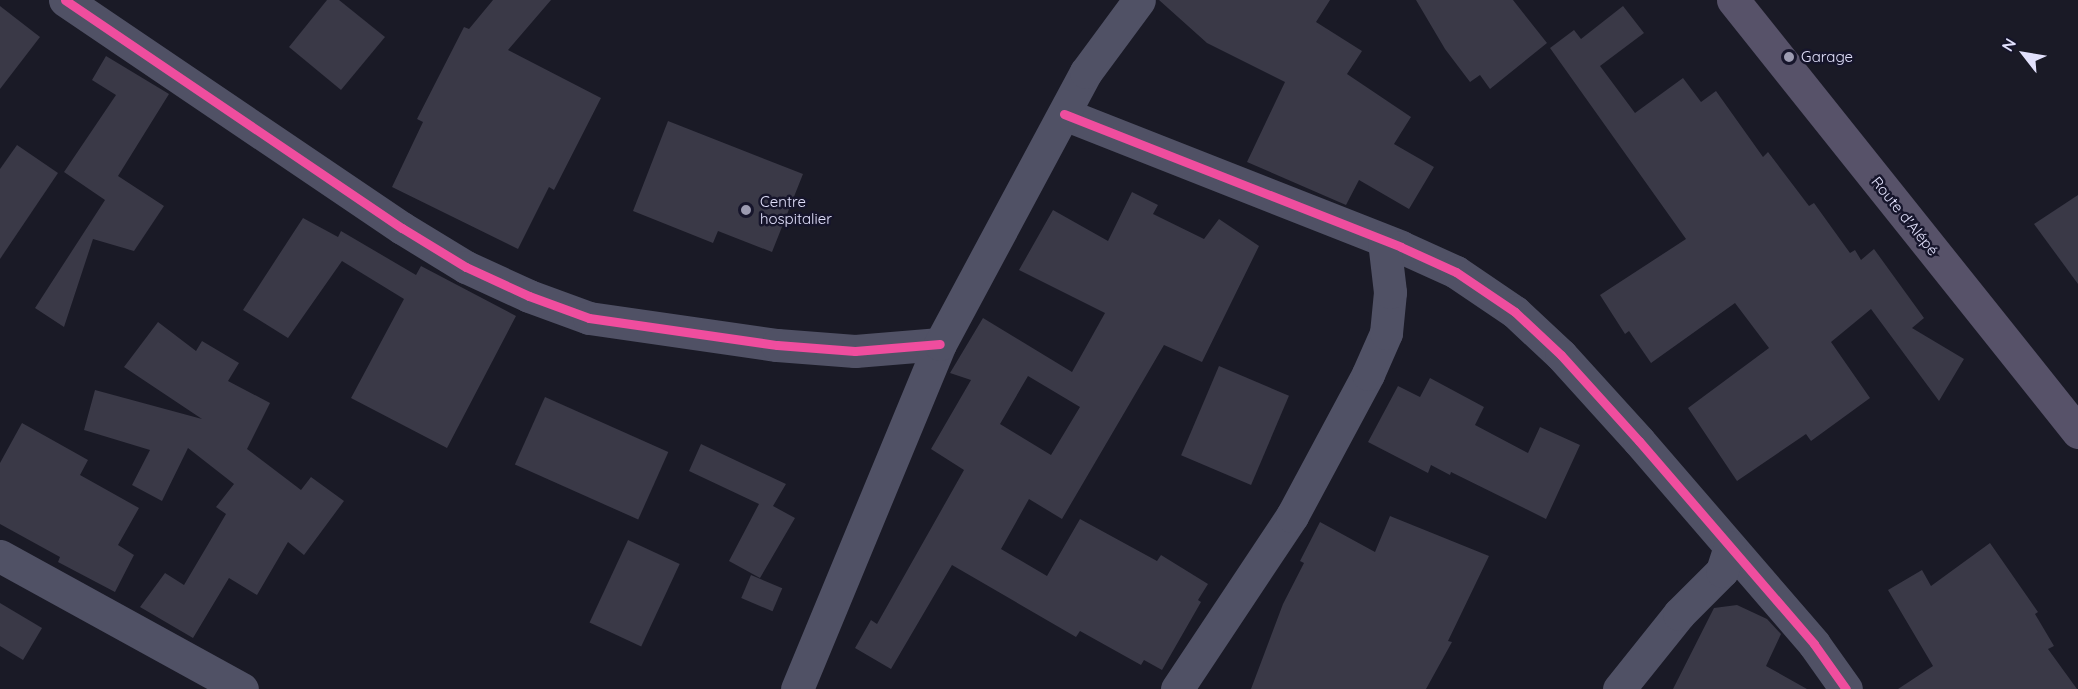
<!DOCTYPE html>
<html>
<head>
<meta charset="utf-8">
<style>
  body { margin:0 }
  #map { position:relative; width:2078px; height:689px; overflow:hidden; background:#1a1a26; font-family:Quicksand,sans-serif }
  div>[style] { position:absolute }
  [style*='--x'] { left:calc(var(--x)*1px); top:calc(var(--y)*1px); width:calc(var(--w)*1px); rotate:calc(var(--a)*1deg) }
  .building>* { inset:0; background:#3a3947; transform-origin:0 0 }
  .minor>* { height:33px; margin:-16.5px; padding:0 16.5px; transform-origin:16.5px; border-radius:16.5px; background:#505165 }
  .major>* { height:33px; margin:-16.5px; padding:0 16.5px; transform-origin:16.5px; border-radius:16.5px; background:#575269 }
  .cycleway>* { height:9px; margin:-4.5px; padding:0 4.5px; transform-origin:4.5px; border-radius:4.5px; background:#ef4d9e }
  .dots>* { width:16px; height:16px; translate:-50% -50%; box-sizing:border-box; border:3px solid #16152b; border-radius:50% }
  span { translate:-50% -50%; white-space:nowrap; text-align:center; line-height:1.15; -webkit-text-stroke:5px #16152b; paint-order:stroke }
  .poi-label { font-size:15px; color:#e2e1fc }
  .left { translate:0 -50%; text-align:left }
  .street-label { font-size:15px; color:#e2e1fc }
  .north { position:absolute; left:1994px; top:24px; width:60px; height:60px; -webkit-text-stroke:4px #16152b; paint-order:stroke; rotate:301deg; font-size:16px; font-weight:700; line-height:24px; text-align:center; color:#e2e1fc }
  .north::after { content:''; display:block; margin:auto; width:21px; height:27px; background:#e2e1fc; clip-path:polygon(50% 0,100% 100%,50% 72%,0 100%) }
</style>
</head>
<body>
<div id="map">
  <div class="building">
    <i style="clip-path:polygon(327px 0,339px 0,385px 37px,341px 90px,289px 47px)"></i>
    <i style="clip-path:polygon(493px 0,551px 0,508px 50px,601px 98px,554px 190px,549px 187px,518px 249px,392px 187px,423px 122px,417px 119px,464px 27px,469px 29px)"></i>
    <i style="clip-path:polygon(1159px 0,1330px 0,1316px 22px,1362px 51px,1347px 74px,1411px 117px,1394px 144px,1434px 167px,1409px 209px,1359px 180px,1346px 205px,1247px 162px,1285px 82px,1207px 43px)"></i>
    <i style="clip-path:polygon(1416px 0,1513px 0,1547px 43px,1490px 89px,1480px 75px,1470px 82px,1445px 49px)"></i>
    <i style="clip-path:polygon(0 6px,40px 37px,0 89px)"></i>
    <i style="clip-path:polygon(1623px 6px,1644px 33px,1600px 66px,1635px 113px,1683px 78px,1701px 102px,1716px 91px,1763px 157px,1768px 152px,1809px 206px,1814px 203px,1850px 253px,1855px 250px,1861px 260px,1874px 249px,1924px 318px,1912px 328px,1964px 359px,1939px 401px,1871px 309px,1831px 342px,1870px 398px,1811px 441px,1806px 434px,1737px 481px,1688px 408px,1769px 348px,1735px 303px,1651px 363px,1629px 331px,1625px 334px,1600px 295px,1686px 239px,1550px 48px,1574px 30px,1581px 39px)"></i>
    <i style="clip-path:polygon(106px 56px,169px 94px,118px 176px,164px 206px,134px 251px,93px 239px,64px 327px,35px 308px,105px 200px,64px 172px,116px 95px,92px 80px)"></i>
    <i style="clip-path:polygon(668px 121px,803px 174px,772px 252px,718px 231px,713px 243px,633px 211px)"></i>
    <i style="clip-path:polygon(17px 145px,58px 173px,0 259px,0 169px)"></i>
    <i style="clip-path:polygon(evenodd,1132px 192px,1158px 205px,1153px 214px,1204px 239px,1219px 219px,1259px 246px,1202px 362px,1164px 345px,1062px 519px,1029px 499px,1001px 549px,1047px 576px,1080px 519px,1157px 561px,1161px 555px,1208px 584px,1198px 600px,1201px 602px,1162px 670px,1144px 660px,1141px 665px,1080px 631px,1076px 637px,952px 565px,891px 669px,855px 648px,871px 620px,877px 624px,964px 470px,931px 449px,971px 380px,950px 373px,983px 318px,1072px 372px,1105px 313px,1019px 270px,1053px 210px,1108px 241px,1132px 192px,1028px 376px,1080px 407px,1051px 455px,1000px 424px,1028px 376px)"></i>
    <i style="clip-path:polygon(2078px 195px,2078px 284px,2034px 224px)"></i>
    <i style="clip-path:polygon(303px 218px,338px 237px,341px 231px,416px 275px,421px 266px,516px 316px,447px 448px,351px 398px,404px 299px,342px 261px,288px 338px,243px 310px)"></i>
    <i style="clip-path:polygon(158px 322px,196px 351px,202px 341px,239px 363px,228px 381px,270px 403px,247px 449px,301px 490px,311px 477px,344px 501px,304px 555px,288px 542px,257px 595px,229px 578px,193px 638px,140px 607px,165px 573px,184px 585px,226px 514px,216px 507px,234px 484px,188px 448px,162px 501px,132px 485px,150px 450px,84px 430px,95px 390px,202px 419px,124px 367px)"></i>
    <i style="left:1219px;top:366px;width:76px;height:97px;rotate:23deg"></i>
    <i style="clip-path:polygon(1430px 378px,1484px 407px,1475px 425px,1528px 453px,1540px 427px,1580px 445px,1546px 519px,1451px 472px,1450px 475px,1431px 465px,1428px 473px,1368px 442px,1398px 386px,1420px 397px)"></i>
    <i style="left:545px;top:397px;width:135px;height:74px;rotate:24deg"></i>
    <i style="clip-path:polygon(22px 423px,88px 460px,80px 475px,139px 508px,118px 545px,134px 555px,115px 592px,58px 562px,60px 557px,0 524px,0 463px)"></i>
    <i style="clip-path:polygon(701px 444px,786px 484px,773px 506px,795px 518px,760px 578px,729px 561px,759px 504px,689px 471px)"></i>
    <i style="clip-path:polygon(1390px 516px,1489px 556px,1448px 641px,1452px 642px,1426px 689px,1251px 689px,1283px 604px,1304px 563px,1300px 561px,1320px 522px,1375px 552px)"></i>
    <i style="left:628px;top:540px;width:57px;height:91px;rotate:25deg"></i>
    <i style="clip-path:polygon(1990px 543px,2038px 612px,2035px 614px,2054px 646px,2048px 649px,2077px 689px,1898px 689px,1933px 666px,1888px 590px,1922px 570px,1931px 586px)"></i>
    <i style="left:751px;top:575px;width:34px;height:25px;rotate:23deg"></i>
    <i style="clip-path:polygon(0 603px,42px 628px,23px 660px,0 646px)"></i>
    <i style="clip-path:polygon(1737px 605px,1767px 619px,1781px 634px,1766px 666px,1807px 689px,1673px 689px,1714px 608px)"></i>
  </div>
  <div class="minor">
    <i style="--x:65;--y:0;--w:407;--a:34.1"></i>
    <i style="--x:402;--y:228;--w:75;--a:31.4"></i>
    <i style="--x:466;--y:267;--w:69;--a:24.7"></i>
    <i style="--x:529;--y:296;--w:64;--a:20.1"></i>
    <i style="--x:589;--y:318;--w:190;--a:8.2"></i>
    <i style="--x:777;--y:345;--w:78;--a:4.4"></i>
    <i style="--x:855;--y:351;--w:85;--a:-4.7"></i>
    <i style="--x:1064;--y:114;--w:362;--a:21.5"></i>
    <i style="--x:1401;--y:247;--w:60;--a:24.4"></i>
    <i style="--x:1456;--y:272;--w:71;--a:34.1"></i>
    <i style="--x:1515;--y:312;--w:63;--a:43.1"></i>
    <i style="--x:1561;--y:355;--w:116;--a:47.8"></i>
    <i style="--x:1639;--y:441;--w:268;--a:49.2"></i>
    <i style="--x:1814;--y:644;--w:55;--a:54.6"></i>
    <i style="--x:0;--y:556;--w:276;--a:28.8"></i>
    <i style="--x:797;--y:689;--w:373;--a:-67.5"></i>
    <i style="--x:940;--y:344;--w:309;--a:-61.8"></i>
    <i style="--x:1086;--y:72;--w:89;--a:-53.6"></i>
    <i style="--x:1177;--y:689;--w:208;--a:-56.4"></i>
    <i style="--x:1292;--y:516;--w:161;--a:-61.8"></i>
    <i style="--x:1368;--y:374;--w:45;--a:-66.3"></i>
    <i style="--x:1386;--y:333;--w:41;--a:-84.4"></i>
    <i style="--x:1390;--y:292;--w:51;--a:-96.7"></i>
    <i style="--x:1619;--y:689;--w:96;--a:-51.3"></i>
    <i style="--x:1679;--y:614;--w:61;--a:-45"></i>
    <i style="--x:1722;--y:571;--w:25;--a:-72"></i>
  </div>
  <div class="major">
    <i style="--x:1733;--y:0;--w:553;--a:51.39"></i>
  </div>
  <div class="cycleway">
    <i style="--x:65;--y:0;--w:407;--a:34.1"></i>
    <i style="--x:402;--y:228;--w:75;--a:31.4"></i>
    <i style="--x:466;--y:267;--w:69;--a:24.7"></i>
    <i style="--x:529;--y:296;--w:64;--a:20.1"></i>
    <i style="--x:589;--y:318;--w:190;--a:8.2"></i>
    <i style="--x:777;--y:345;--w:78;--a:4.4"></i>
    <i style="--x:855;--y:351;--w:85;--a:-4.7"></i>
    <i style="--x:1064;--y:114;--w:362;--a:21.5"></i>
    <i style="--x:1401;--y:247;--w:60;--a:24.4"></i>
    <i style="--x:1456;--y:272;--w:71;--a:34.1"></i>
    <i style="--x:1515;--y:312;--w:63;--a:43.1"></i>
    <i style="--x:1561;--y:355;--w:116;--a:47.8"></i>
    <i style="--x:1639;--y:441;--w:268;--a:49.2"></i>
    <i style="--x:1814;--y:644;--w:55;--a:54.6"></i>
  </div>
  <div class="dots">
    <i style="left:1789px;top:57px;background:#9c9bb1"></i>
    <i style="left:746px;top:210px;background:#9c9bb1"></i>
  </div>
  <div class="poi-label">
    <span class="left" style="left:1801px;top:57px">Garage</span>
    <span class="left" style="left:760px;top:210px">Centre<br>hospitalier</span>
  </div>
  <div class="street-label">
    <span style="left:1905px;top:216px;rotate:51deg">Route d'Alépé</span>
  </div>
  <div class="north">N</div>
</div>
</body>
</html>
